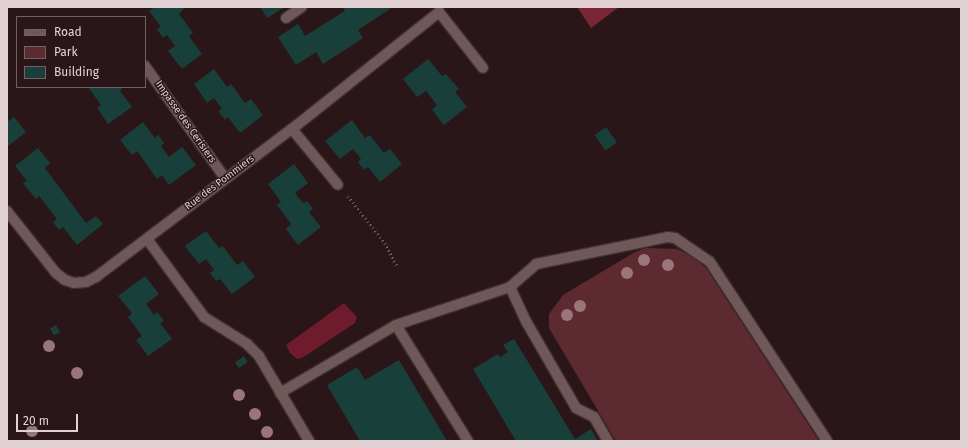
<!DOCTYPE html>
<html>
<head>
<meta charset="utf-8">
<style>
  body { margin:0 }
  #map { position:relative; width:968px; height:448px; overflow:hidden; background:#2a1618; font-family:"Fira Sans",sans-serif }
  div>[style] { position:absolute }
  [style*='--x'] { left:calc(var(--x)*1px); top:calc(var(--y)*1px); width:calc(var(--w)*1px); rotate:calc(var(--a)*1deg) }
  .green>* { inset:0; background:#5e2a32 }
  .forest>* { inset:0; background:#792737 }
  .water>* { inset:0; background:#6d1b2d }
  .building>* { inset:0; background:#183f3a; transform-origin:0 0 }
  .path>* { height:2.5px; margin-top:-1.25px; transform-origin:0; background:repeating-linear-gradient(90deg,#736163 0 1px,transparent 0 4px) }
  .roads { filter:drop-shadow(1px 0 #403031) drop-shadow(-1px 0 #403031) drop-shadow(0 1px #403031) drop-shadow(0 -1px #403031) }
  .lane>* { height:10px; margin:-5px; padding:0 5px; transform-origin:5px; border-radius:5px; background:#705759 }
  .street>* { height:10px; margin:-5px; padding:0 5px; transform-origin:5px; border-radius:5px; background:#705759 }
  .trees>* { width:12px; height:12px; margin:-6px; border-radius:50%; background:#9a7579 }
  span { translate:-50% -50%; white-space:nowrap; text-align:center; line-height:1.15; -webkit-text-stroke:3px #2a1618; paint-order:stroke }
  .street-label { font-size:10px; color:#e1d1d2 }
  .frame { position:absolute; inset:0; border:8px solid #e1d1d2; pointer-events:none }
  .legend { position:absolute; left:16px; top:16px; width:130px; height:72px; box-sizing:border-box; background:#2a1618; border:1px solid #736162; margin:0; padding:5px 7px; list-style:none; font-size:12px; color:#e1d1d2 }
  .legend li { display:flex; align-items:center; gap:8px; height:20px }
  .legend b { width:20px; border:1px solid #736162 }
  .scale { position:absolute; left:16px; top:414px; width:62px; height:18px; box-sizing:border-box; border:2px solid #e1d1d2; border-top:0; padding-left:5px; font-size:12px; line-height:14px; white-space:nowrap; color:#e1d1d2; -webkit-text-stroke:3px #2a1618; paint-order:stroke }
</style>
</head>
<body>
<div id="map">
  <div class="green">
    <i style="clip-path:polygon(646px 248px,677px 249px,692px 256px,706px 268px,819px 441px,616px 441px,549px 328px,549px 314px,563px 295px,635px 252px)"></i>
  </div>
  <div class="forest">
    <i style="clip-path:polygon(577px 7px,619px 7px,591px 28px)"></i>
  </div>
  <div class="water">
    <i style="clip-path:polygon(344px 303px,357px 317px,355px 323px,302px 358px,297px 359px,290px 353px,286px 345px)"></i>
  </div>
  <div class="building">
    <i style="clip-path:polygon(155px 7px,182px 7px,184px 9px,179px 14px,193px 33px,189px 36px,202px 54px,182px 69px,168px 51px,175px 46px,167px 35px,163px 38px,157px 29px,161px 27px,149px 11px)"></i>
    <i style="clip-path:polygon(260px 7px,285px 7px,267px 18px)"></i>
    <i style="clip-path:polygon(343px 7px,393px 7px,358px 30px,363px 38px,323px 64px,316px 52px,296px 65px,278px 37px,298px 24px,305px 36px,345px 11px)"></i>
    <i style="clip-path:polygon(428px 59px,442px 76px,446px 74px,459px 89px,455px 92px,467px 107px,444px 125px,432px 110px,437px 105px,426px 91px,417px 97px,403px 79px)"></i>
    <i style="clip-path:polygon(214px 69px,227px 87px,231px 84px,245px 103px,251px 99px,263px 115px,240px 133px,228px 117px,225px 120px,218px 111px,222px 109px,214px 98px,207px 103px,194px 84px)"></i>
    <i style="clip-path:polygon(88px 87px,123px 87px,120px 91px,132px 107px,108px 124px,97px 108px,101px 105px)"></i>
    <i style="clip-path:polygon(14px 117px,26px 132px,7px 147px,7px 119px,9px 121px)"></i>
    <i style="clip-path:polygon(352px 120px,365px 138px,370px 135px,384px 153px,390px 149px,402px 164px,380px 182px,368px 167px,364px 170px,358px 162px,361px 159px,353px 149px,340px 159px,325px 141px)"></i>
    <i style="clip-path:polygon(143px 122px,155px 138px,158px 135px,164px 143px,161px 146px,169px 157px,182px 147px,196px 165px,169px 185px,162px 175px,157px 179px,137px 151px,132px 155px,120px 140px)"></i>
    <i style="left:606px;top:127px;width:19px;height:14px;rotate:55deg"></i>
    <i style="clip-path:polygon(38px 148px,50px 163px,45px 168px,86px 223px,96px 216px,103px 224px,77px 245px,63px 227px,59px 230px,53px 222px,57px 219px,39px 196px,36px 199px,23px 183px,27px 181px,15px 166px)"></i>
    <i style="clip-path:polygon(294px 164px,308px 183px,295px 193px,303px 203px,307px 201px,313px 209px,309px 212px,321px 227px,298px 245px,286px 229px,291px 224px,277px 205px,281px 202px,268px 184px)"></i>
    <i style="clip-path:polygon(206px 231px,219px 248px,223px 246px,237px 265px,243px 261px,255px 277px,232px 294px,220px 279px,216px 281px,210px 273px,214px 270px,206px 259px,199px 264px,185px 246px)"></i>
    <i style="clip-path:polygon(145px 276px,159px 294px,146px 304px,154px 315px,157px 312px,164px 321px,160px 323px,172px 339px,148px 356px,136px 340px,142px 336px,128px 317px,132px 313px,118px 296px)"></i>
    <i style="left:56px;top:325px;width:8px;height:7px;rotate:60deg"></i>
    <i style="clip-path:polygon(514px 339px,575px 439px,591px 429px,598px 441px,516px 441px,473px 369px,498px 354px,500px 357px,508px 352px,503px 345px)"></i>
    <i style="left:244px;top:356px;width:7px;height:11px;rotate:56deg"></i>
    <i style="clip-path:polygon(399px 360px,447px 441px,360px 441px,327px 385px,357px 367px,365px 380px)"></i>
  </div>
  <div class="path">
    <i style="--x:348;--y:196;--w:60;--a:51.8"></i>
    <i style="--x:385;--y:243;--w:26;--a:62"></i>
  </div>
  <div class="roads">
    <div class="lane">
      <i style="--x:286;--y:18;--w:19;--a:-35"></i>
      <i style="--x:147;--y:239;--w:97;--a:53.8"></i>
      <i style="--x:204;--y:317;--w:51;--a:32.1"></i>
      <i style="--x:247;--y:344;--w:17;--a:45"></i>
      <i style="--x:259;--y:356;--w:99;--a:59.5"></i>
      <i style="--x:510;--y:287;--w:40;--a:65"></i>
      <i style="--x:527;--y:323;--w:98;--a:60"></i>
      <i style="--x:576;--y:408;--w:20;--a:27"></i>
      <i style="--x:594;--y:417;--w:28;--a:60"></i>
      <i style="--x:396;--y:325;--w:137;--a:58.2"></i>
      <i style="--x:280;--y:393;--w:134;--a:-30.4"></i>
      <i style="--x:396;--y:325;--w:120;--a:-18.4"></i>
      <i style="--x:510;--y:287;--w:35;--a:-41"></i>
      <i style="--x:536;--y:264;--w:134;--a:-11.6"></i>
      <i style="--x:667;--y:237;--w:8;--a:7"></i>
      <i style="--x:675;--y:238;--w:42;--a:34.4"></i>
      <i style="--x:710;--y:262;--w:214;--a:56.8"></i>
    </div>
    <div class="street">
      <i style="--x:145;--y:66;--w:138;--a:54.5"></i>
      <i style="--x:292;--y:129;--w:72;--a:50.6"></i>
      <i style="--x:7;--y:211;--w:79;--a:51.7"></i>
      <i style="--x:56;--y:273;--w:11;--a:38"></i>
      <i style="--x:65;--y:280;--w:9;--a:18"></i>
      <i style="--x:74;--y:283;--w:12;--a:-5"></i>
      <i style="--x:86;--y:282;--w:11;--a:-27"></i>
      <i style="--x:96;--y:277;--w:246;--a:-37.1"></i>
      <i style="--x:292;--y:129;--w:188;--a:-38.5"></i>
      <i style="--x:439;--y:12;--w:71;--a:51.8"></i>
    </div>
  </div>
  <div class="trees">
    <i style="left:644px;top:260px"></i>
    <i style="left:668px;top:265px"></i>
    <i style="left:627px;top:273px"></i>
    <i style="left:580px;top:306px"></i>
    <i style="left:567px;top:315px"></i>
    <i style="left:49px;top:346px"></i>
    <i style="left:77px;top:373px"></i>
    <i style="left:239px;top:395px"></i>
    <i style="left:255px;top:414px"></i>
    <i style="left:32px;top:431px"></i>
    <i style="left:267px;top:432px"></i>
  </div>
  <div class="street-label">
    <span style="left:185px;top:122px;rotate:55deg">Impasse des Cerisiers</span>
    <span style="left:220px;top:183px;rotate:-37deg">Rue des Pommiers</span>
  </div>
  <div class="frame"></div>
  <ul class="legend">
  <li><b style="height:5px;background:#705759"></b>Road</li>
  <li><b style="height:11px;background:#5e2a32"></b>Park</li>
  <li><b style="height:11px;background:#183f3a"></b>Building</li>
  </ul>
  <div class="scale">20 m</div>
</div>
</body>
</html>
